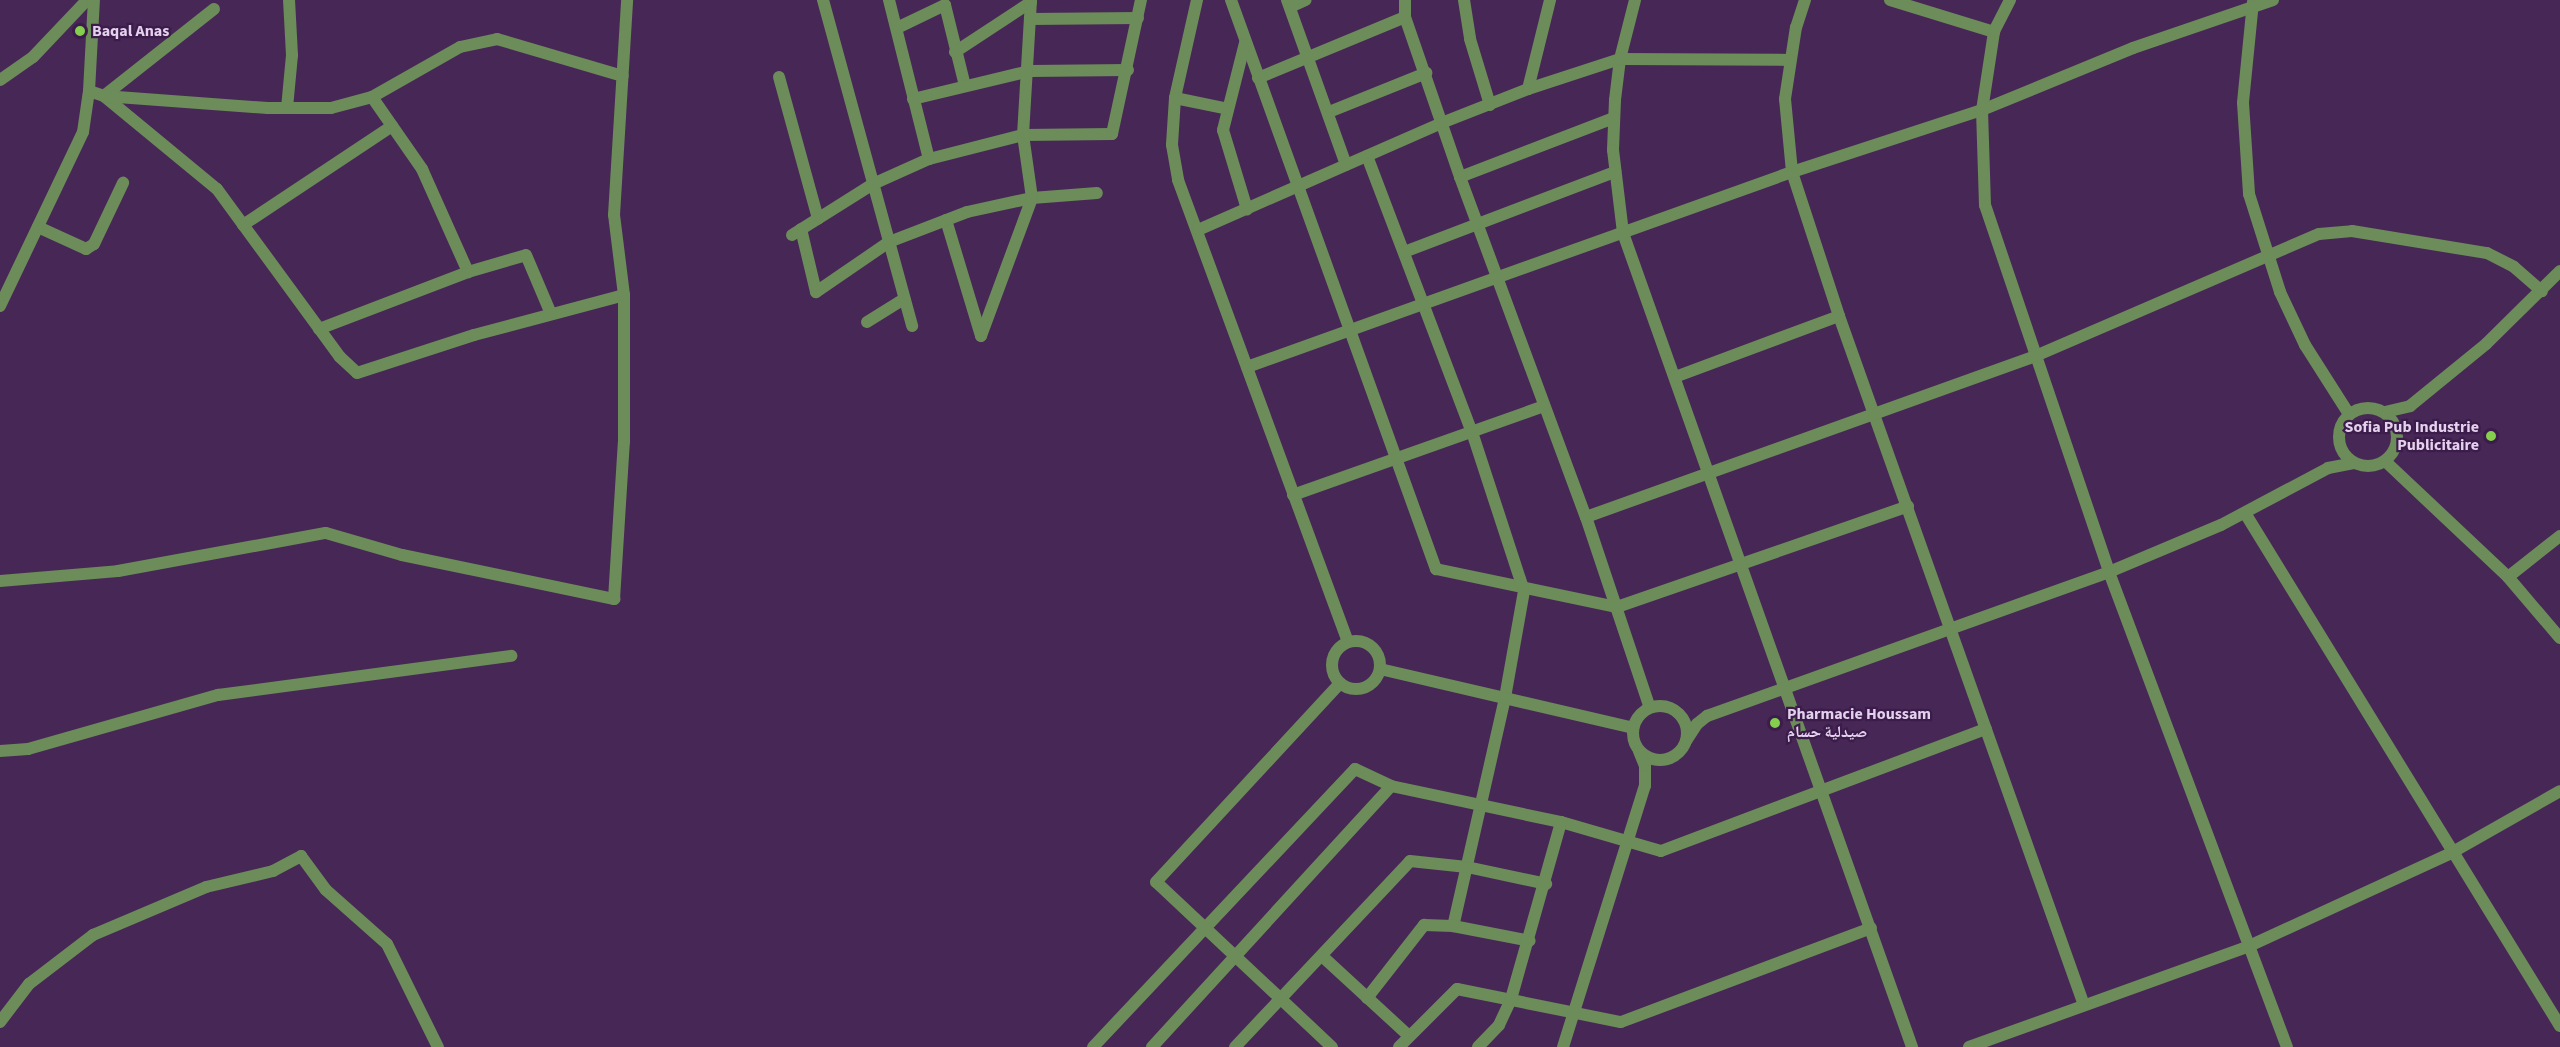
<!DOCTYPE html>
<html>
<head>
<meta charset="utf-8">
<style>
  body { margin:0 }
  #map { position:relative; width:2560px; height:1047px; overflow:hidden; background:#472756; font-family:"Source Sans 3","Noto Naskh Arabic",sans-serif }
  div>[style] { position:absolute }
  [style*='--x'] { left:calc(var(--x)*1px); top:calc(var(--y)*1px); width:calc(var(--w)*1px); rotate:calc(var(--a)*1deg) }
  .minor>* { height:12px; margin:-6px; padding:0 6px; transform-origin:6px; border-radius:6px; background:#6c8c59 }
  .minor>.ring { margin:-6px; padding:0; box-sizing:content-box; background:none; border:12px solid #6c8c59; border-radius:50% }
  .dots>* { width:16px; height:16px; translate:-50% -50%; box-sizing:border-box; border:3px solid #3c1c4a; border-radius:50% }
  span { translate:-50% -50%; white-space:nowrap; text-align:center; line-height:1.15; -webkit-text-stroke:4.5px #3c1c4a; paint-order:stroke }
  .poi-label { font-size:16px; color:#e4d1ed; font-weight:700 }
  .left { translate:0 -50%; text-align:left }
  .right { translate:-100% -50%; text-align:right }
</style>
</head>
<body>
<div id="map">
  <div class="minor">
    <i style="--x:823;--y:0;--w:338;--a:74.7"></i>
    <i style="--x:889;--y:0;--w:164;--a:75.9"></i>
    <i style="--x:1197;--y:0;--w:100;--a:102.7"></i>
    <i style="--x:1175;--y:98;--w:47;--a:93.7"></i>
    <i style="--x:1172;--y:145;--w:36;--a:80"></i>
    <i style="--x:1178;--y:180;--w:492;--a:69.8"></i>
    <i style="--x:1231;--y:0;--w:605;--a:70.19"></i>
    <i style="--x:1436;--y:569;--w:185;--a:11.9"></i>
    <i style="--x:1617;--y:607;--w:308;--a:-19.1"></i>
    <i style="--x:1287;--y:0;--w:175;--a:70.3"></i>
    <i style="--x:1405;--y:0;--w:17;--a:90"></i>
    <i style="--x:1405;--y:17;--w:169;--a:71"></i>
    <i style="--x:1460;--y:177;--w:363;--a:69.7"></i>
    <i style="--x:1586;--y:517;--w:201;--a:71.5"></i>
    <i style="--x:1464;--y:0;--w:39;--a:81"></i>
    <i style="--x:1470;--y:39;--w:69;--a:73.1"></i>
    <i style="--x:1635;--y:0;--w:61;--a:104.3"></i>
    <i style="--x:1620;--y:59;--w:41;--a:97"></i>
    <i style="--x:1615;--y:100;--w:50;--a:92.3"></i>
    <i style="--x:1613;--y:150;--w:84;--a:83.1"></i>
    <i style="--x:1623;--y:233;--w:864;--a:70.45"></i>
    <i style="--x:1805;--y:0;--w:28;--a:108"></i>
    <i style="--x:1796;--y:27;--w:73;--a:98.7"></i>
    <i style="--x:1785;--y:99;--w:73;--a:84.5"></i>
    <i style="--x:1792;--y:172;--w:151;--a:71.9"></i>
    <i style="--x:1839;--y:316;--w:731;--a:70.43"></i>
    <i style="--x:1890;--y:0;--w:109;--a:17.1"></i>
    <i style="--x:2010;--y:0;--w:36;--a:117"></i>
    <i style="--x:1994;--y:32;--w:79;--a:98.7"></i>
    <i style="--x:1982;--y:110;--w:95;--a:88.2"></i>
    <i style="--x:1985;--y:205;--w:387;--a:71.3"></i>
    <i style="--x:2109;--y:572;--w:507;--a:69.46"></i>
    <i style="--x:2253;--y:2;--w:101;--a:95.7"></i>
    <i style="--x:2243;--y:103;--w:91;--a:86.2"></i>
    <i style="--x:2249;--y:194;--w:103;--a:72.4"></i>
    <i style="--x:2280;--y:292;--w:59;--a:64.7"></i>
    <i style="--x:2305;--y:345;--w:82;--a:57.5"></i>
    <i style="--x:1290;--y:7;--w:17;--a:-24"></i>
    <i style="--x:214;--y:9;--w:140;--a:141.7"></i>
    <i style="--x:104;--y:96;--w:146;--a:39.5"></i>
    <i style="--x:217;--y:189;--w:208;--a:53.8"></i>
    <i style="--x:340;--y:357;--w:23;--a:43"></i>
    <i style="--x:357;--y:373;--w:123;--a:-18"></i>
    <i style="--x:474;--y:335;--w:155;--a:-14.9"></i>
    <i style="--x:1030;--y:19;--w:108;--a:-0.5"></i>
    <i style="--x:899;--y:27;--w:51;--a:-25.6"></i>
    <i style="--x:945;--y:5;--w:83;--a:76.1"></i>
    <i style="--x:1245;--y:43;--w:90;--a:104.2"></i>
    <i style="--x:1223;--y:130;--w:83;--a:73.1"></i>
    <i style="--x:955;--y:52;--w:91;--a:-33.3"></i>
    <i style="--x:779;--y:77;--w:147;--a:74.6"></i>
    <i style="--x:1258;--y:78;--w:159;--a:-22.5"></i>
    <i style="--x:0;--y:80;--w:40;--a:-34.9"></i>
    <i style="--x:33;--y:57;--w:79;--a:-46.5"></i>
    <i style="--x:1528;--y:89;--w:92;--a:-76.1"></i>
    <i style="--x:89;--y:91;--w:16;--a:18"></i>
    <i style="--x:104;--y:96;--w:164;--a:4.2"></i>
    <i style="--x:268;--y:108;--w:63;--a:0"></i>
    <i style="--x:331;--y:108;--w:42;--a:-15"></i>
    <i style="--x:372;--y:97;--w:101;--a:-29.6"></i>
    <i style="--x:460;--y:47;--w:38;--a:-12"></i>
    <i style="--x:497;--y:39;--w:131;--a:16.4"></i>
    <i style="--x:372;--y:97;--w:88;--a:55.2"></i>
    <i style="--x:422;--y:169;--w:113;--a:65.9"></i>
    <i style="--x:1175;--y:98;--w:54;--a:11.7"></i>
    <i style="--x:913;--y:99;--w:120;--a:-13.5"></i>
    <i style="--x:1030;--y:71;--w:98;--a:-0.6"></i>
    <i style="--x:287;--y:108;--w:53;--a:-84.6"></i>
    <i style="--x:292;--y:55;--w:55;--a:-93.1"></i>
    <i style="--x:1329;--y:112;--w:105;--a:-21.9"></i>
    <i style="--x:1367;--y:156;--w:295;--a:69.2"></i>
    <i style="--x:1472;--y:432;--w:167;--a:71.9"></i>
    <i style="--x:1524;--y:591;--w:109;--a:100.1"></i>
    <i style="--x:1505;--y:698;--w:234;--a:102.8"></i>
    <i style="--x:1460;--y:177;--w:165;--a:-21"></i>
    <i style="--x:946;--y:220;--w:121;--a:73.2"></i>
    <i style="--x:243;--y:225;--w:179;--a:-33.6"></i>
    <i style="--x:38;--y:227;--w:53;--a:24.6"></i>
    <i style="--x:86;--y:249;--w:9;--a:-32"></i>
    <i style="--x:94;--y:244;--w:68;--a:-64.6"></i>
    <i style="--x:801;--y:229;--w:65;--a:76.6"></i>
    <i style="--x:816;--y:292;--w:88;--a:-34.4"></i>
    <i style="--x:889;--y:242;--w:84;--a:-21"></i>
    <i style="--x:967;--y:212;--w:66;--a:-12.2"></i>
    <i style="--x:1032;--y:198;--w:65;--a:-4.4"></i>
    <i style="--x:1198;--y:230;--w:269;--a:-23.7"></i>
    <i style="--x:1444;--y:122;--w:90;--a:-21.4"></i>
    <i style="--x:1528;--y:89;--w:97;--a:-18.1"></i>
    <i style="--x:1620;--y:59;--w:170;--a:0.3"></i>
    <i style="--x:792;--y:235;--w:96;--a:-32.2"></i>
    <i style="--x:873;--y:184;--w:61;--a:-24.1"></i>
    <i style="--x:929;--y:159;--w:97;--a:-14.3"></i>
    <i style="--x:1023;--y:135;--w:89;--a:-0.6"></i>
    <i style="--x:1112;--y:134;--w:137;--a:-77.8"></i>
    <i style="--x:1404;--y:252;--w:226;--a:-20.8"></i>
    <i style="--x:0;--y:306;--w:193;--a:-64.5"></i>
    <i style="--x:83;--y:132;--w:41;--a:-81.7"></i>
    <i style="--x:89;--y:91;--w:91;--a:-86.9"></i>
    <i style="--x:867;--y:322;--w:44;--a:-31.9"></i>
    <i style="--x:319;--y:329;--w:160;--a:-20.9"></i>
    <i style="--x:468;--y:272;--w:60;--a:-16.3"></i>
    <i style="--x:526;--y:255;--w:64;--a:67"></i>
    <i style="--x:981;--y:336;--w:147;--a:-69.7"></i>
    <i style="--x:1032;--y:198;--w:64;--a:-98.1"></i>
    <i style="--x:1023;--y:135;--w:135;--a:-86.6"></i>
    <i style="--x:1247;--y:367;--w:579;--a:-19.69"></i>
    <i style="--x:1792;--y:172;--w:200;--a:-18.1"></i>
    <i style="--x:1982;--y:110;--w:163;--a:-22.3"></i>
    <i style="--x:2133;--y:48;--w:148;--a:-18.9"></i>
    <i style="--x:1675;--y:377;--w:175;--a:-20.4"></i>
    <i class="ring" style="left:2339px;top:408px;width:46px;height:46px"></i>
    <i style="--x:2385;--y:412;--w:26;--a:-13"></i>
    <i style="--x:2410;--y:406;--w:98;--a:-39.2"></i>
    <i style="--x:2486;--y:344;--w:104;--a:-44.6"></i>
    <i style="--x:2385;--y:461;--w:169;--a:43.3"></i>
    <i style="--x:2508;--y:577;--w:80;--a:49.6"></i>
    <i style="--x:1293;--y:495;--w:266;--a:-19.5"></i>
    <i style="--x:2245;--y:513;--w:602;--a:58.45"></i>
    <i style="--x:1586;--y:517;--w:475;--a:-19.7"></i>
    <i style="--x:2033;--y:357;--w:311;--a:-23.3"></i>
    <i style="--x:2319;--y:234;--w:33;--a:-5"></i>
    <i style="--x:2352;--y:231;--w:137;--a:9.3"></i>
    <i style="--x:2487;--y:253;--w:30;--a:27"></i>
    <i style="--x:2514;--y:267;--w:37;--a:41"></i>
    <i style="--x:2508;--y:577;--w:66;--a:-38.3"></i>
    <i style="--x:0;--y:581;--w:118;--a:-4.8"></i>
    <i style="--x:118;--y:571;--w:211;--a:-10.4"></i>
    <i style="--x:326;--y:533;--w:79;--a:16.1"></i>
    <i style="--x:402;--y:555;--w:217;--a:11.7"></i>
    <i style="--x:614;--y:599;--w:157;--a:-86.4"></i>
    <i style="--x:624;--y:442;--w:147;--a:-90"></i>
    <i style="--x:624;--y:295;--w:81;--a:-97.1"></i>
    <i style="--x:614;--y:215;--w:215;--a:-86.5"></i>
    <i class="ring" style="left:1332px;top:641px;width:36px;height:36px"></i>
    <i style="--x:1380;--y:669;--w:260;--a:13.1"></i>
    <i class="ring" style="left:1633px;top:706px;width:42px;height:42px"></i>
    <i style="--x:1686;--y:741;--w:20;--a:-57"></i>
    <i style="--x:1697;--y:724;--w:13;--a:-39"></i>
    <i style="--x:1707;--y:716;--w:427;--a:-19.7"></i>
    <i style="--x:2109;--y:572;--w:121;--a:-22.8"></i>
    <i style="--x:2221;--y:525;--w:121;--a:-28"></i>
    <i style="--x:2328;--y:468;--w:26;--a:-11"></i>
    <i style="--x:0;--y:751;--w:28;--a:-4"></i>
    <i style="--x:28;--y:749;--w:198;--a:-15.9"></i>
    <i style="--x:218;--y:695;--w:296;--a:-7.6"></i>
    <i style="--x:1322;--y:956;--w:118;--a:42.6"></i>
    <i style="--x:1367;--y:998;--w:93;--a:-52"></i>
    <i style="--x:1424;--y:925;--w:29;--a:2"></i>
    <i style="--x:1453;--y:926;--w:78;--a:11"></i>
    <i style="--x:0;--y:1022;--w:48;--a:-52.7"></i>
    <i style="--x:29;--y:984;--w:81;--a:-37.4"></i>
    <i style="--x:93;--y:935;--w:123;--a:-23"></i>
    <i style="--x:206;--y:887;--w:69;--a:-13.4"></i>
    <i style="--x:273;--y:871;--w:32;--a:-28"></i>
    <i style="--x:301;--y:856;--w:42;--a:53.7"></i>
    <i style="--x:326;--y:890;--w:81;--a:41.5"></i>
    <i style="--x:387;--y:944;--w:115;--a:63.7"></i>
    <i style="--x:1093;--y:1047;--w:382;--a:-46.7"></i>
    <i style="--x:1355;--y:769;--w:40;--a:25"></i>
    <i style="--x:1152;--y:1047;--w:354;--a:-47.5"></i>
    <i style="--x:1391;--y:786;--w:174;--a:12"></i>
    <i style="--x:1561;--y:822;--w:104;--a:16.2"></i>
    <i style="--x:1661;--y:851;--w:347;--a:-20.6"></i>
    <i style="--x:1235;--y:1047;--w:255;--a:-46.7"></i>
    <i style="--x:1410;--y:861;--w:57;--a:6"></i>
    <i style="--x:1467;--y:867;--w:81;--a:12.1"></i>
    <i style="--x:1332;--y:1047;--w:241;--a:-136.8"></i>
    <i style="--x:1156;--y:882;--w:271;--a:-47.2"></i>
    <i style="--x:1399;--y:1047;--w:82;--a:-45"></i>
    <i style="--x:1457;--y:989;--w:167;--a:11.4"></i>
    <i style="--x:1621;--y:1022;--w:267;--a:-20.6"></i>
    <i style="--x:1478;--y:1047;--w:30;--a:-46"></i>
    <i style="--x:1499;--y:1025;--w:29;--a:-65"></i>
    <i style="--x:1511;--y:999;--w:184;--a:-74.2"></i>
    <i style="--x:1563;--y:1047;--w:274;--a:-72.6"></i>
    <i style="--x:1645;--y:786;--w:20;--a:-90"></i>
    <i style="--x:1645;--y:766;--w:16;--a:-112"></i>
    <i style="--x:1969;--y:1047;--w:295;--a:-19.8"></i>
    <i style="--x:2247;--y:947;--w:225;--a:-24.7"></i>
    <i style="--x:2451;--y:853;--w:125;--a:-29.6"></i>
  </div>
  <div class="dots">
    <i style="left:80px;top:31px;background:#84cf4d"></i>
    <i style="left:2491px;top:436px;background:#84cf4d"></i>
    <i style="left:1775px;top:723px;background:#84cf4d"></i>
  </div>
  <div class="poi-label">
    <span class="left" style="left:92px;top:31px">Baqal Anas</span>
    <span class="right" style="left:2479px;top:436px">Sofia Pub Industrie<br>Publicitaire</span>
    <span class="left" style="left:1787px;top:723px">Pharmacie Houssam<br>صيدلية حسام</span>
  </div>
</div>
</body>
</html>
